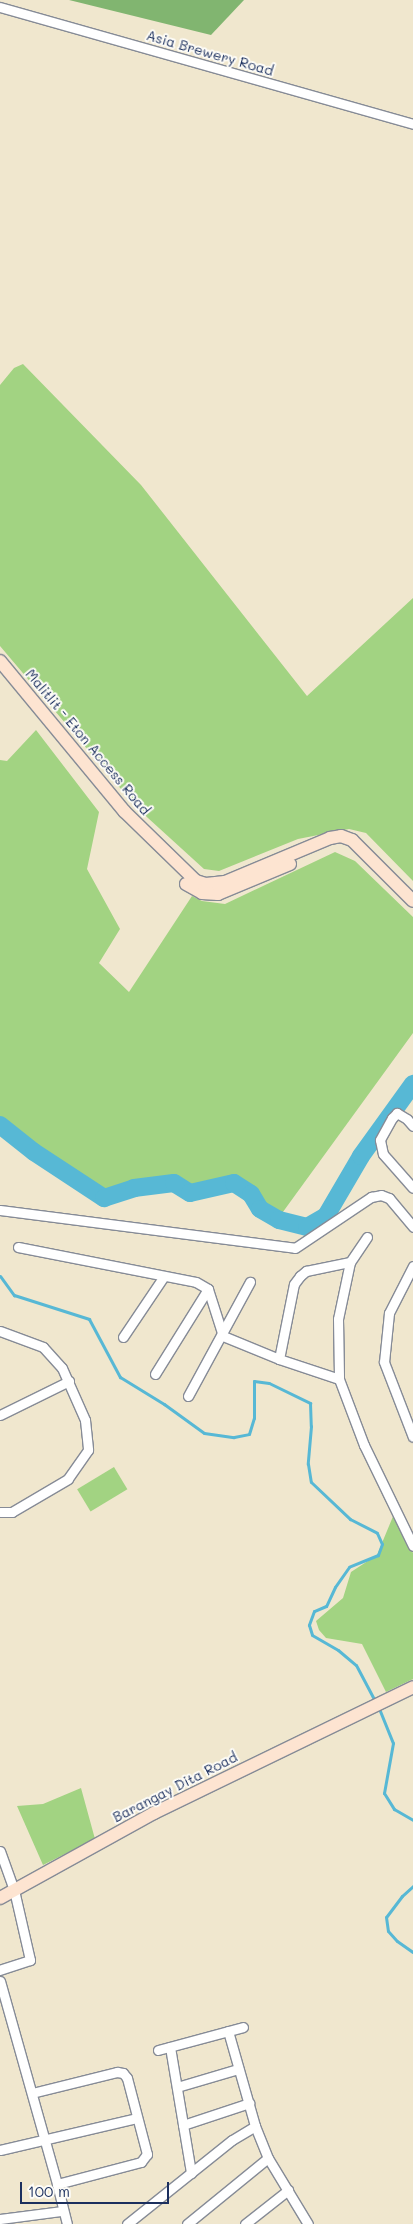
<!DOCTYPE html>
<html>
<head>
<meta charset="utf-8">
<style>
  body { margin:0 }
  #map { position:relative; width:413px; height:2224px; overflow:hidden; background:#f0e7ce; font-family:Mali,sans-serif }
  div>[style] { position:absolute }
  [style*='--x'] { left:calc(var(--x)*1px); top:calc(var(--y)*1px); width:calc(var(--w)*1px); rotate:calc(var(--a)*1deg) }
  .green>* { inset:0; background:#a2d382; transform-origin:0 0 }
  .forest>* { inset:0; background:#81b570 }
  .stream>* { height:3px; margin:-1.5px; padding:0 1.5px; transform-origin:1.5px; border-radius:1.5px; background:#57b8d5 }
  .river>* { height:18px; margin:-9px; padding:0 9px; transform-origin:9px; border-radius:9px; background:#57b8d5 }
  .roads { filter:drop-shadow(1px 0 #868b96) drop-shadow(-1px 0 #868b96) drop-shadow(0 1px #868b96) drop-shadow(0 -1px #868b96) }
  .street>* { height:9px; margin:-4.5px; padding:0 4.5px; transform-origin:4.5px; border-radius:4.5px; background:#fff }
  .secondary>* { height:12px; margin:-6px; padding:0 6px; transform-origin:6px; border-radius:6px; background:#fde4d1 }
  span { translate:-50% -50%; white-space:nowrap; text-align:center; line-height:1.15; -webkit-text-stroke:4px #fdfcf7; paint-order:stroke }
  .street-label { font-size:14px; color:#1b2f5e }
  .scale { position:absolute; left:20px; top:2182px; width:149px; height:22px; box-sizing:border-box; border:2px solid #1b2f5e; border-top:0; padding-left:6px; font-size:15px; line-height:18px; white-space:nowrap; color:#1b2f5e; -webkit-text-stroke:4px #fdfcf7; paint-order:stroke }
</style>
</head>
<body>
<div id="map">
  <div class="green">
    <i style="clip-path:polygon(23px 364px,141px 485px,307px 696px,413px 598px,413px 881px,366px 833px,349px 829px,298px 839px,219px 871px,204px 869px,137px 808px,0 646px,0 385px,14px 368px)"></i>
    <i style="clip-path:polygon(36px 730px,99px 812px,87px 869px,120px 929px,99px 963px,129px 992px,192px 896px,202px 901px,225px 904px,335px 852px,355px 861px,413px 917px,413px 1033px,280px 1216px,260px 1209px,251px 1194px,234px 1183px,190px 1193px,174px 1183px,134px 1188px,104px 1198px,34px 1152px,0 1125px,0 760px,7px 761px)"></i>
    <i style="left:114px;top:1467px;width:26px;height:43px;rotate:59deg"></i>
    <i style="clip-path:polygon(394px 1514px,413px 1553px,413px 1679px,386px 1692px,362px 1644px,326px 1638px,319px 1630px,316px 1621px,343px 1598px,351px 1572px,377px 1555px)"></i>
    <i style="clip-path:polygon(81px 1788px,95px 1839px,43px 1865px,17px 1806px,43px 1804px)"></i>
  </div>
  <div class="forest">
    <i style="clip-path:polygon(69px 0,244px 0,211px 35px)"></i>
  </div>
  <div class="stream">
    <i style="--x:0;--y:1276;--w:24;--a:54"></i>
    <i style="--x:14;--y:1295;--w:79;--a:17.7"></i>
    <i style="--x:89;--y:1319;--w:66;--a:61.9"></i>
    <i style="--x:120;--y:1377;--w:52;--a:31.5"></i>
    <i style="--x:164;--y:1404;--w:49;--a:35.9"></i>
    <i style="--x:204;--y:1433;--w:30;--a:8"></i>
    <i style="--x:234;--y:1437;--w:15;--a:-11"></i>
    <i style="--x:249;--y:1434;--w:17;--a:-73"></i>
    <i style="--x:254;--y:1418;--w:37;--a:-90"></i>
    <i style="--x:254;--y:1381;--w:15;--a:8"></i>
    <i style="--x:269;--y:1383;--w:46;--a:26"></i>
    <i style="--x:310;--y:1403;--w:23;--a:88"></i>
    <i style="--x:311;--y:1426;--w:38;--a:95"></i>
    <i style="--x:308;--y:1464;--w:18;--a:81"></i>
    <i style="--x:311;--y:1482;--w:54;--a:43.5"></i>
    <i style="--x:350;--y:1519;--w:30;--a:27"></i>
    <i style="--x:377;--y:1533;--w:12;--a:66"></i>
    <i style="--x:382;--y:1544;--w:12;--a:110"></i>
    <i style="--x:378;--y:1555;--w:31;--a:158"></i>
    <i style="--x:349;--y:1567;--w:24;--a:125"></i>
    <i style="--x:335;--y:1587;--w:21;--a:115"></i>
    <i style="--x:326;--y:1606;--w:13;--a:157"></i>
    <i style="--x:314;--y:1611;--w:15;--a:110"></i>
    <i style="--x:309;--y:1625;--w:10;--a:73"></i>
    <i style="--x:312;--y:1635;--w:30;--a:30"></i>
    <i style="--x:338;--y:1650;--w:23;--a:40"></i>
    <i style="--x:356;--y:1665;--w:41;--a:62.2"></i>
    <i style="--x:378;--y:1706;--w:40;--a:68"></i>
    <i style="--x:393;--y:1743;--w:51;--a:100.2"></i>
    <i style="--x:384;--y:1793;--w:19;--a:58"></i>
    <i style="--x:394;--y:1809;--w:22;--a:30"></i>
    <i style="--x:413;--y:1886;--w:15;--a:138"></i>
    <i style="--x:402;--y:1896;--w:26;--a:127"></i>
    <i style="--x:386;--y:1917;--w:14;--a:82"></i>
    <i style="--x:388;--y:1931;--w:13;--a:48"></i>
    <i style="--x:397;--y:1941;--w:19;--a:35"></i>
  </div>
  <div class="river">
    <i style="--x:0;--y:1125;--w:43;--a:38.5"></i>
    <i style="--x:34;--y:1152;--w:84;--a:33.3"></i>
    <i style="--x:104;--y:1198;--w:32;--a:-18"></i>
    <i style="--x:134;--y:1188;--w:40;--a:-7.1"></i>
    <i style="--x:174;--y:1183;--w:19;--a:32"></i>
    <i style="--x:190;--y:1193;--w:45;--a:-12.8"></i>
    <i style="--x:234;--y:1183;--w:20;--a:33"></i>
    <i style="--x:251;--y:1194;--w:17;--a:59"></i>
    <i style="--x:260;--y:1209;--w:22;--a:30"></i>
    <i style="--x:279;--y:1220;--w:29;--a:14"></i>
    <i style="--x:307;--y:1227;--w:22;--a:-30"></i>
    <i style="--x:326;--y:1216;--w:69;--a:-59.7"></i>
    <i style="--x:361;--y:1156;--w:89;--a:-54.2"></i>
  </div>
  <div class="roads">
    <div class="street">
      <i style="--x:0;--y:7;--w:429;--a:15.8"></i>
      <i style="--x:413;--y:1126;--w:9;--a:-131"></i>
      <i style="--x:407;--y:1119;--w:12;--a:-149"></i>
      <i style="--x:397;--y:1113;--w:7;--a:135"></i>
      <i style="--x:392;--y:1118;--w:25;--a:119"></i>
      <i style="--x:380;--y:1140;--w:14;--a:78"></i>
      <i style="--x:383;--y:1154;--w:45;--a:48.6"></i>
      <i style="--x:0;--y:1210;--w:297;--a:7.3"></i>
      <i style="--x:295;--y:1248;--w:92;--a:-33.9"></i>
      <i style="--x:371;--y:1197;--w:10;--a:-11"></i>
      <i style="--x:381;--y:1195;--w:9;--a:21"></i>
      <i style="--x:389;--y:1198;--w:38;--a:50"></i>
      <i style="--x:367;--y:1237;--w:30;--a:124"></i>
      <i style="--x:350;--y:1262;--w:58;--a:101.9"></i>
      <i style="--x:338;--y:1319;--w:60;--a:89"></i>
      <i style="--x:339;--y:1379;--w:71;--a:69.3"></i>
      <i style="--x:364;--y:1445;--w:112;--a:64.1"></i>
      <i style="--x:18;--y:1247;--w:181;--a:11.1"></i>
      <i style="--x:196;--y:1282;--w:14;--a:30"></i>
      <i style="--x:208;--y:1289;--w:49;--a:72.3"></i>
      <i style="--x:223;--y:1336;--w:61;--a:22.3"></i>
      <i style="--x:279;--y:1359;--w:63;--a:18.4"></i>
      <i style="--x:413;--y:1266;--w:53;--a:117.1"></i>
      <i style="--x:389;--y:1313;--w:49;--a:95.8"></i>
      <i style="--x:384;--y:1362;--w:80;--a:68.9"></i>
      <i style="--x:0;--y:1331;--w:46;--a:20.4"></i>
      <i style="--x:43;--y:1347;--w:28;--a:48"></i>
      <i style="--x:62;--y:1368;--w:57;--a:66.1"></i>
      <i style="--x:85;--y:1420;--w:30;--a:84"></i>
      <i style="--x:88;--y:1450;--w:35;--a:125"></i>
      <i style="--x:68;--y:1479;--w:65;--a:149.5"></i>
      <i style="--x:12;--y:1512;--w:12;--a:180"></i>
      <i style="--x:123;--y:1337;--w:73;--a:-56.1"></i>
      <i style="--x:279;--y:1359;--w:76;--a:-78.7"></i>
      <i style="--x:294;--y:1284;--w:10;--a:-53"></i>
      <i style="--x:300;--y:1276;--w:8;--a:-40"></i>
      <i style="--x:306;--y:1271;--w:45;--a:-11.6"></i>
      <i style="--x:155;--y:1374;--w:100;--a:-58.1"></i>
      <i style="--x:188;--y:1396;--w:130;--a:-61.5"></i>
      <i style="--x:0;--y:1415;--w:77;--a:-26.2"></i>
      <i style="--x:0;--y:1851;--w:41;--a:70.3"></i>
      <i style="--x:14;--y:1890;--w:72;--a:77.1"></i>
      <i style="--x:30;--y:1960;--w:32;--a:162"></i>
      <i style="--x:0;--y:1981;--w:211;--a:74.3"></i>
      <i style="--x:57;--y:2184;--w:41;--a:76"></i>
      <i style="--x:228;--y:2031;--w:99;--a:74.1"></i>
      <i style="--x:255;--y:2126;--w:35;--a:68"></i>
      <i style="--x:268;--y:2158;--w:77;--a:58.8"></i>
      <i style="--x:170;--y:2047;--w:128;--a:80.5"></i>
      <i style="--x:158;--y:2050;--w:88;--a:-15.1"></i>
      <i style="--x:177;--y:2087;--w:64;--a:-16.4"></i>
      <i style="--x:32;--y:2093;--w:88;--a:-13.9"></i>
      <i style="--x:117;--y:2072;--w:6;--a:9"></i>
      <i style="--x:123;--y:2073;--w:6;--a:51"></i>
      <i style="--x:127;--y:2078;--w:79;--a:75.3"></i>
      <i style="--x:147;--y:2154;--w:10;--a:127"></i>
      <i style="--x:141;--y:2162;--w:87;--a:165.3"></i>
      <i style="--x:183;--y:2125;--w:70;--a:-18.4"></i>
      <i style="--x:0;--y:2150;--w:140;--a:-13.2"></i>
      <i style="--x:0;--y:2219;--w:63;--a:-7.4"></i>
      <i style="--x:127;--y:2224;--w:134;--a:-38.7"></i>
      <i style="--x:232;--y:2140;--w:27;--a:-31"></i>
      <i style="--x:187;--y:2224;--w:104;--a:-39.2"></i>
      <i style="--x:245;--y:2224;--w:55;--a:-38.3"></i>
    </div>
    <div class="secondary">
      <i style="--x:0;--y:661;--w:195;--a:50.4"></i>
      <i style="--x:124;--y:811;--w:100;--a:44.2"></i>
      <i style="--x:196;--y:881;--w:10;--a:17"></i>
      <i style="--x:206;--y:884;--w:19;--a:-6"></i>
      <i style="--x:225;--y:882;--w:114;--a:-22.7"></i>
      <i style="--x:330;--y:838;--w:11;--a:-10"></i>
      <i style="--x:341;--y:836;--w:12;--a:20"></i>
      <i style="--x:352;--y:840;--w:86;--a:45"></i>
      <i style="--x:186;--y:884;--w:18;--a:29"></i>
      <i style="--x:202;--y:893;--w:16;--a:4"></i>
      <i style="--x:218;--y:894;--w:78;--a:-22.6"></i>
      <i style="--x:0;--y:1898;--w:176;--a:-28.9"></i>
      <i style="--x:154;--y:1813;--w:288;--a:-25.9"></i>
    </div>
  </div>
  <div class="street-label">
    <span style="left:210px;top:53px;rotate:16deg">Asia Brewery Road</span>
    <span style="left:88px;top:742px;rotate:50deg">Malitlit - Eton Access Road</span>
    <span style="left:175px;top:1787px;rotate:-27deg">Barangay Dita Road</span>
  </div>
  <div class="scale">100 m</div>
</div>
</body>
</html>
